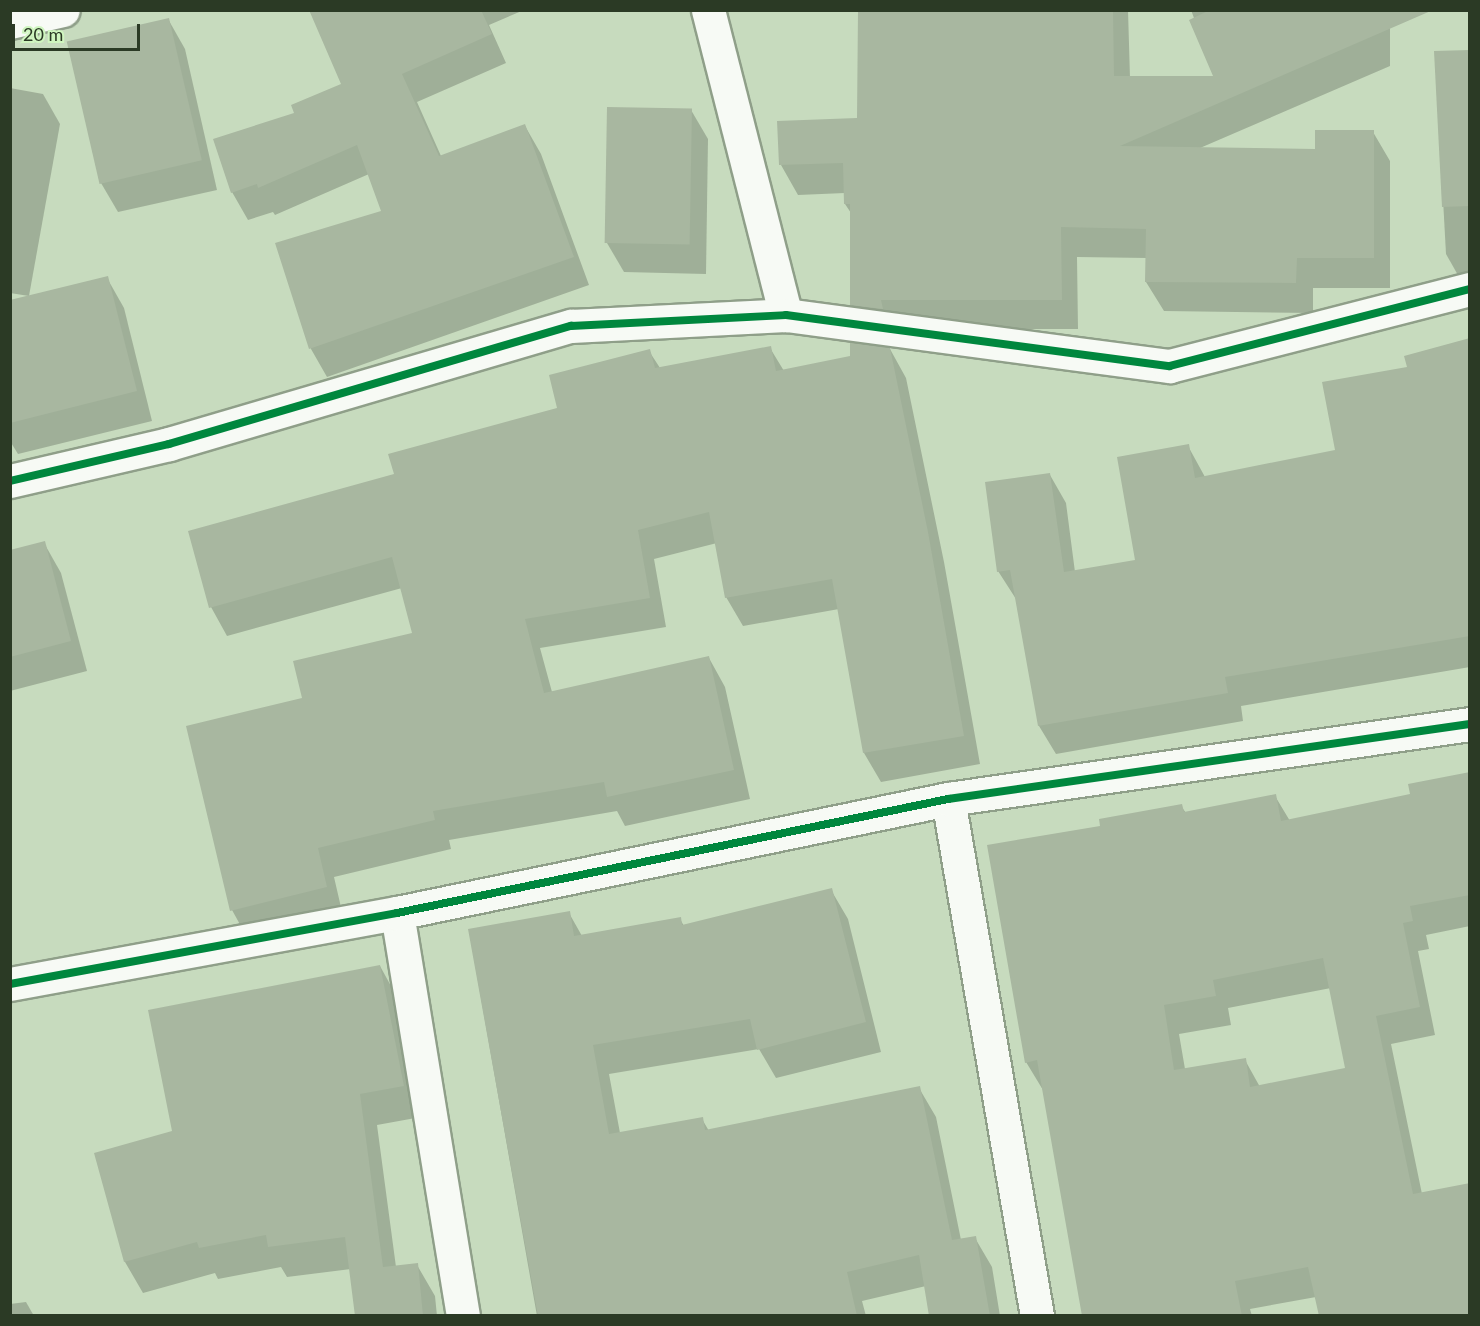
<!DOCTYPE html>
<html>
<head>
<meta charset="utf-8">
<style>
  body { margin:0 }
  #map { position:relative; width:1480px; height:1326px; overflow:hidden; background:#c7dbbe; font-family:Lato,sans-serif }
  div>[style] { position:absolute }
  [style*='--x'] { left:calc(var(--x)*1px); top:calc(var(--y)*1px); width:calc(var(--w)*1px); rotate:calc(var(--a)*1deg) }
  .shadow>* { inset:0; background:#0003 }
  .building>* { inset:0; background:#a8b7a0; transform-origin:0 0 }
  .roads { filter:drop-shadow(2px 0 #8f9f89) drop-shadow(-2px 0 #8f9f89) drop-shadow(0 2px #8f9f89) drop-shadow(0 -2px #8f9f89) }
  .minor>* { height:33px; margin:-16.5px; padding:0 16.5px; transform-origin:16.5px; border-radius:16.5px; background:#f7faf5 }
  .cycleway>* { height:8px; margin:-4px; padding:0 4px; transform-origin:4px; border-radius:4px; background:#00873e }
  span { translate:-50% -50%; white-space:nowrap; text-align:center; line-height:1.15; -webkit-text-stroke:6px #cff5bf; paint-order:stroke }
  .frame { position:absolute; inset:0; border:12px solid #2b3a25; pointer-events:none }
  .scale { position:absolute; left:12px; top:24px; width:128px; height:27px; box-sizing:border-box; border:3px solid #2b3a25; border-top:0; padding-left:8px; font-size:18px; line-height:21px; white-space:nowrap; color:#2b3a25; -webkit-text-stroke:4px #cff5bf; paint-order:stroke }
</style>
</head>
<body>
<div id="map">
  <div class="shadow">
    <i style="clip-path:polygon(310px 10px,524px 10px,489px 25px,506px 63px,417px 102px,441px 156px,525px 126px,541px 154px,589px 285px,327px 377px,311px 349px,277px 244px,383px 212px,369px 174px,275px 215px,273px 212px,248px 220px,232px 192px,296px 114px,343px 84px)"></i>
    <i style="clip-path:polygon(859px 10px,1128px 10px,1130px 78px,1216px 77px,1191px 10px,1383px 10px,1390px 27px,1390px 66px,1200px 148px,1317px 150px,1373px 132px,1390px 161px,1390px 288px,1313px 288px,1313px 313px,1164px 311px,1146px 282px,1147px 258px,1077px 257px,1078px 329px,897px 329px,868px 334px,851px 304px,851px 213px,845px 204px,845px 193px,798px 195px,781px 165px,858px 120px)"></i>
    <i style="clip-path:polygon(168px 19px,185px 49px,217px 190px,118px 212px,101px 183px)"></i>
    <i style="clip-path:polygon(1470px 51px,1470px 283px,1463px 284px,1446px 254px,1435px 53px)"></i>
    <i style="clip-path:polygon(10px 88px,43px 94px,60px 124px,29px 296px,10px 293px)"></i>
    <i style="clip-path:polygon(691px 110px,708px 139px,706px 274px,624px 272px,607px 243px)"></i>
    <i style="clip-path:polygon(107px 278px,124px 308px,152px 421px,18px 454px,10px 441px,10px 302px)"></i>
    <i style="clip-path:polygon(1470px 340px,1470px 667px,1241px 706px,1243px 721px,1056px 754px,1039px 726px,1016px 599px,998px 571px,1050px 475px,1066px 503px,1075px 572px,1137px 561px,1188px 446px,1205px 477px,1336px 451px,1409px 368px)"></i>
    <i style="clip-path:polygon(770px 348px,784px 371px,890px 349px,906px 378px,944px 562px,980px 764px,881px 782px,864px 753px,839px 609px,743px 626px,726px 597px,717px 543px,654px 559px,666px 627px,540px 648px,552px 692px,709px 658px,725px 687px,750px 799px,625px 826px,617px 811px,449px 840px,451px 849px,334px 877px,343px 916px,248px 939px,232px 910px,304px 699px,414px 634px,402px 588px,227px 636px,211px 607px,396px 475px,559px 409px,649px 351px,660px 368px)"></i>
    <i style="clip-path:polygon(44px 543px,61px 573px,87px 671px,10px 691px,10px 552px)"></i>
    <i style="clip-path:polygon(evenodd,1470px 774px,1470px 926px,1426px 935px,1429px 949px,1418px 951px,1435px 1035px,1391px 1044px,1422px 1194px,1316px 1297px,1250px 1309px,1252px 1316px,1086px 1316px,1043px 1090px,1026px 1062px,1102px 827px,1181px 806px,1186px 813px,1275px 796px,1290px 821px,1411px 795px,1470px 774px,1331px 988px,1347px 1069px,1260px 1087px,1245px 1060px,1185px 1069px,1179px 1034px,1231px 1025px,1228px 1008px,1331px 988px)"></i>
    <i style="clip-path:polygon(831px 890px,848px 919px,881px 1052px,776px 1078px,759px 1049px,609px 1074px,620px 1133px,702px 1119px,709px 1131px,919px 1088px,936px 1117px,961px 1240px,975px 1238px,992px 1267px,1000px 1316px,931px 1316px,926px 1286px,862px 1301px,866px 1316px,537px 1316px,469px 930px,569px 913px,582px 936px,680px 919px,684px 926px)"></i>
    <i style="clip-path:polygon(380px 966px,397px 997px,421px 1117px,377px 1125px,396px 1267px,417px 1265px,435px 1296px,437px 1316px,356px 1316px,351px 1269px,287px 1277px,281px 1267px,218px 1279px,215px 1273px,143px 1293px,125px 1262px,95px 1154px,173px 1132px)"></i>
    <i style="clip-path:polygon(26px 1302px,34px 1316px,10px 1316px,10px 1304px)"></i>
  </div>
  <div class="building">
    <i style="clip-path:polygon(309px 10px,481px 10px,492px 34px,402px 74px,439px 156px,525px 124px,574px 257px,309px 349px,275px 243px,381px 211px,357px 145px,258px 188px,257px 184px,231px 193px,213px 139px,294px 113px,291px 105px,341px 84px)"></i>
    <i style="clip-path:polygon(858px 10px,1113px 10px,1114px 76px,1213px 76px,1189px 20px,1210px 10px,1433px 10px,1120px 146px,1315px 149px,1315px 130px,1374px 130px,1374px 258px,1297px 258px,1296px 283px,1145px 282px,1146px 229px,1061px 227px,1062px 300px,881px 300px,883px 309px,850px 305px,850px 204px,844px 204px,843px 163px,779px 165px,777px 121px,857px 118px)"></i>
    <i style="left:169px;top:18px;width:146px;height:105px;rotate:77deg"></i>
    <i style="clip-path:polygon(1470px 50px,1470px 206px,1442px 207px,1434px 51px)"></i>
    <i style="left:607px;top:107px;width:85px;height:136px;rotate:1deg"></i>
    <i style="clip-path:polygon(108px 276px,137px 391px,10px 423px,10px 300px)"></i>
    <i style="clip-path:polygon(1470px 338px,1470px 636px,1225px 677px,1228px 693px,1038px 726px,1010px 570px,997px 572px,985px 482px,1050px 473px,1064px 572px,1135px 560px,1117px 457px,1189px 444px,1195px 478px,1335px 450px,1322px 382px,1407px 367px,1404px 356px)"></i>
    <i style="clip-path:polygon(850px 342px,890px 348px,928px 532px,964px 736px,863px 753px,832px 579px,725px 598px,709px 512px,638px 530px,650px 598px,525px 619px,544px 693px,709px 656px,734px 770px,607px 797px,604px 782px,433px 811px,435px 820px,318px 848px,327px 887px,230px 911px,186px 726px,302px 698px,293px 661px,412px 633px,392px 557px,209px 608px,188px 531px,394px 474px,388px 454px,557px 408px,549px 375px,650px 349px,655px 368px,771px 346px,776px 371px,850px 356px)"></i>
    <i style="clip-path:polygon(45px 541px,71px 641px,10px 657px,10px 550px)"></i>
    <i style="clip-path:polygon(evenodd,1470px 772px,1470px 895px,1410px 906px,1413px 921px,1403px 923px,1420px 1007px,1376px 1016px,1413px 1194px,1470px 1183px,1470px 1316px,1319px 1316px,1308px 1267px,1235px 1281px,1242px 1316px,1082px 1316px,1037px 1060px,1025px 1063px,987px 845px,1100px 826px,1099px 819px,1182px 804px,1184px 812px,1276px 794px,1281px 821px,1410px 794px,1408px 784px,1470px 772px,1323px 958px,1345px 1068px,1250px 1087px,1246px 1058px,1174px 1070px,1164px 1005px,1216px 996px,1213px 980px,1323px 958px)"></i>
    <i style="clip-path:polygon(832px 888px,866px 1022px,757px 1050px,750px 1019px,593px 1045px,609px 1134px,703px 1117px,705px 1130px,920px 1086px,952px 1240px,976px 1236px,990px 1316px,929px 1316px,919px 1255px,847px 1272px,857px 1316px,538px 1316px,468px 929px,570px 911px,574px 936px,681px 917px,682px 925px)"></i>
    <i style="clip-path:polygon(380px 965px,404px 1086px,360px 1094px,383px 1267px,418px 1263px,423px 1316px,355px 1316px,345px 1237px,268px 1247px,266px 1235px,199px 1248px,197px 1242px,124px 1262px,94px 1153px,172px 1131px,148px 1010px)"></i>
  </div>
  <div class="roads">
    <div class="minor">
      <i style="--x:708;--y:10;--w:315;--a:75.7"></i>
      <i style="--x:10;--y:22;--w:54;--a:-12.8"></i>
      <i style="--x:10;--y:481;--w:163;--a:-13.1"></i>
      <i style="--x:169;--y:444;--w:419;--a:-16.4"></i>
      <i style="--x:571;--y:326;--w:215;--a:-2.9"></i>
      <i style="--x:786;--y:315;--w:387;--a:7.6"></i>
      <i style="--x:1170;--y:366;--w:310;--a:-14.4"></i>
      <i style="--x:948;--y:799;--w:525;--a:80.23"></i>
      <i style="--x:397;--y:913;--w:408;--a:80.7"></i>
      <i style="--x:10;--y:984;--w:393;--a:-10.4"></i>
      <i style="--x:397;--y:913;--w:563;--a:-11.69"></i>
      <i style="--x:948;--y:799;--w:527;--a:-8.18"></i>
    </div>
  </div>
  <div class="cycleway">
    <i style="--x:10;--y:481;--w:163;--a:-13.1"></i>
    <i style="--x:169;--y:444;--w:419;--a:-16.4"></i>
    <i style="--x:571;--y:326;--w:215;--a:-2.9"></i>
    <i style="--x:786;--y:315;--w:387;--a:7.6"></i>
    <i style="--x:1170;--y:366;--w:310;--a:-14.4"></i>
    <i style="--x:10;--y:984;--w:393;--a:-10.4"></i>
    <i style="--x:397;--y:913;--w:563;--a:-11.69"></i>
    <i style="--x:948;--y:799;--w:527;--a:-8.18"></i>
  </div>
  <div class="frame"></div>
  <div class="scale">20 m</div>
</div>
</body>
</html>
